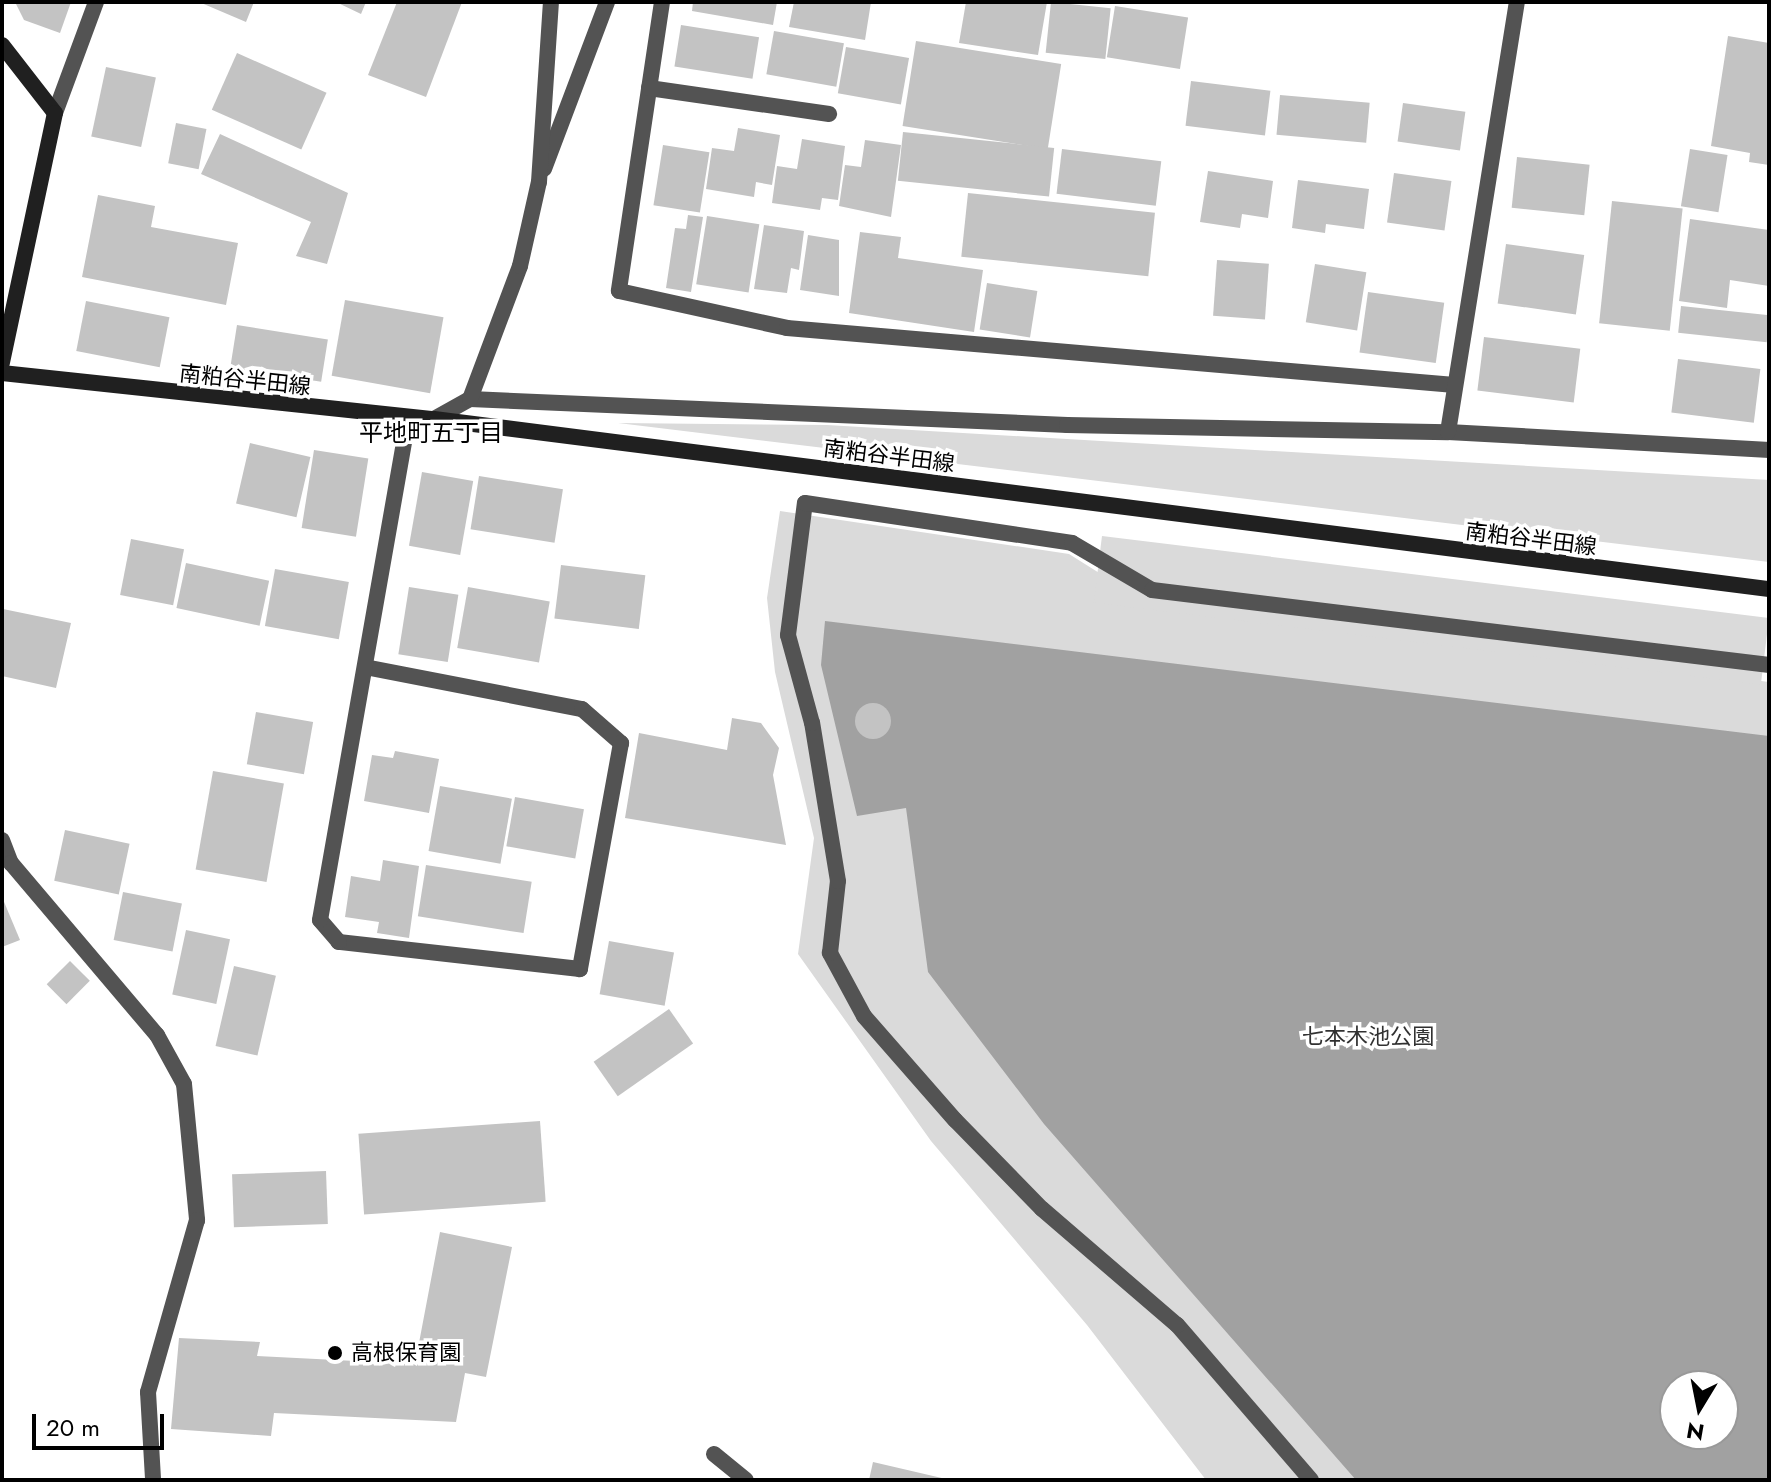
<!DOCTYPE html>
<html>
<head>
<meta charset="utf-8">
<style>
  body { margin:0 }
  #map { position:relative; width:1771px; height:1482px; overflow:hidden; background:#fff; font-family:Jost,"Noto Sans JP",sans-serif }
  div>[style] { position:absolute }
  [style*='--x'] { left:calc(var(--x)*1px); top:calc(var(--y)*1px); width:calc(var(--w)*1px); rotate:calc(var(--a)*1deg) }
  .green>* { inset:0; background:#dadada; transform-origin:0 0 }
  .water>* { inset:0; background:#a1a1a1 }
  .building>* { inset:0; background:#c3c3c3; transform-origin:0 0 }
  .round { border-radius:50% }
  .pedestrian>* { height:16px; margin:-8px; padding:0 8px; transform-origin:8px; border-radius:8px; background:#535353 }
  .minor>* { height:16px; margin:-8px; padding:0 8px; transform-origin:8px; border-radius:8px; background:#535353 }
  .secondary>* { height:16px; margin:-8px; padding:0 8px; transform-origin:8px; border-radius:8px; background:#202020 }
  .dots>* { width:22px; height:22px; translate:-50% -50%; box-sizing:border-box; border:4px solid #fff; border-radius:50% }
  span { translate:-50% -50%; white-space:nowrap; text-align:center; line-height:1.15; -webkit-text-stroke:7px #fff; paint-order:stroke }
  .street-label { font-size:22px; color:#000 }
  .park-label { font-size:22px; color:#313131 }
  .poi-label { font-size:22px; color:#000 }
  .left { translate:0 -50%; text-align:left }
  .neighbourhood-label { font-size:24px; color:#000 }
  .frame { position:absolute; inset:0; border:4px solid #000; pointer-events:none }
  .north { position:absolute; left:1659px; top:1370px; width:80px; height:80px; box-sizing:border-box; background:#fff; border:2px solid #999; border-radius:50%; rotate:190deg; font-size:22px; font-weight:700; line-height:32px; text-align:center; color:#000 }
  .north::after { content:''; display:block; margin:auto; width:28px; height:36px; background:#000; clip-path:polygon(50% 0,100% 100%,50% 72%,0 100%) }
  .scale { position:absolute; left:32px; top:1414px; width:132px; height:36px; box-sizing:border-box; border:4px solid #000; border-top:0; padding-left:10px; font-size:24px; line-height:28px; white-space:nowrap; color:#000; -webkit-text-stroke:6px #fff; paint-order:stroke }
</style>
</head>
<body>
<div id="map">
  <div class="green">
    <i style="clip-path:polygon(618px 423px,827px 425px,1769px 480px,1769px 562px)"></i>
    <i style="clip-path:polygon(evenodd,780px 511px,1069px 554px,1147px 603px,1769px 682px,1769px 1480px,1206px 1480px,1087px 1325px,931px 1141px,798px 954px,814px 838px,775px 672px,767px 598px,780px 511px,1675px 1386px,1723px 1386px,1723px 1434px,1675px 1434px,1675px 1386px)"></i>
    <i style="left:1102px;top:536px;width:672px;height:67px;rotate:7deg"></i>
  </div>
  <div class="water">
    <i style="clip-path:polygon(evenodd,825px 621px,1769px 736px,1769px 1480px,1356px 1480px,1044px 1124px,928px 972px,906px 808px,857px 816px,821px 665px,825px 621px,1675px 1386px,1723px 1386px,1723px 1434px,1675px 1434px,1675px 1386px)"></i>
  </div>
  <div class="building">
    <i style="clip-path:polygon(15px 2px,71px 2px,60px 33px,24px 20px)"></i>
    <i style="clip-path:polygon(199px 2px,254px 2px,246px 22px)"></i>
    <i style="clip-path:polygon(336px 2px,366px 2px,361px 14px)"></i>
    <i style="clip-path:polygon(397px 2px,462px 2px,426px 97px,368px 75px)"></i>
    <i style="clip-path:polygon(693px 2px,777px 2px,773px 25px,692px 11px)"></i>
    <i style="clip-path:polygon(794px 2px,871px 2px,865px 40px,789px 27px)"></i>
    <i style="clip-path:polygon(966px 2px,1047px 2px,1038px 55px,959px 43px)"></i>
    <i style="left:1051px;top:2px;width:60px;height:51px;rotate:6deg"></i>
    <i style="left:1115px;top:6px;width:74px;height:52px;rotate:9deg"></i>
    <i style="left:681px;top:25px;width:79px;height:42px;rotate:9deg"></i>
    <i style="left:774px;top:31px;width:71px;height:44px;rotate:10deg"></i>
    <i style="clip-path:polygon(1728px 36px,1769px 43px,1769px 165px,1749px 162px,1750px 153px,1711px 146px)"></i>
    <i style="left:916px;top:41px;width:147px;height:86px;rotate:9deg"></i>
    <i style="left:846px;top:47px;width:64px;height:47px;rotate:10deg"></i>
    <i style="left:237px;top:53px;width:98px;height:62px;rotate:24deg"></i>
    <i style="left:106px;top:67px;width:51px;height:71px;rotate:12deg"></i>
    <i style="left:1191px;top:81px;width:80px;height:45px;rotate:7deg"></i>
    <i style="left:1280px;top:95px;width:90px;height:40px;rotate:5deg"></i>
    <i style="left:1403px;top:103px;width:63px;height:39px;rotate:8deg"></i>
    <i style="left:176px;top:123px;width:31px;height:41px;rotate:11deg"></i>
    <i style="clip-path:polygon(738px 128px,780px 135px,772px 185px,756px 182px,754px 197px,706px 189px,712px 148px,734px 151px)"></i>
    <i style="left:903px;top:132px;width:152px;height:49px;rotate:6deg"></i>
    <i style="clip-path:polygon(220px 134px,348px 193px,327px 264px,296px 256px,311px 222px,201px 174px)"></i>
    <i style="clip-path:polygon(802px 139px,845px 146px,838px 200px,822px 198px,820px 210px,772px 203px,777px 166px,797px 169px)"></i>
    <i style="clip-path:polygon(865px 140px,901px 145px,891px 217px,839px 206px,845px 165px,861px 167px)"></i>
    <i style="left:663px;top:145px;width:47px;height:61px;rotate:9deg"></i>
    <i style="left:1062px;top:149px;width:100px;height:45px;rotate:7deg"></i>
    <i style="left:1690px;top:149px;width:38px;height:58px;rotate:9deg"></i>
    <i style="left:1517px;top:157px;width:73px;height:51px;rotate:6deg"></i>
    <i style="clip-path:polygon(1208px 171px,1273px 181px,1268px 218px,1242px 214px,1240px 228px,1200px 222px)"></i>
    <i style="left:1394px;top:173px;width:58px;height:50px;rotate:8deg"></i>
    <i style="clip-path:polygon(1298px 180px,1369px 189px,1364px 229px,1326px 224px,1325px 233px,1292px 228px)"></i>
    <i style="left:968px;top:193px;width:188px;height:64px;rotate:6deg"></i>
    <i style="clip-path:polygon(98px 195px,155px 206px,151px 227px,238px 243px,226px 305px,82px 277px)"></i>
    <i style="left:1612px;top:201px;width:71px;height:123px;rotate:6deg"></i>
    <i style="clip-path:polygon(688px 215px,703px 217px,691px 292px,666px 288px,675px 228px,686px 229px)"></i>
    <i style="left:707px;top:216px;width:53px;height:69px;rotate:9deg"></i>
    <i style="clip-path:polygon(1690px 219px,1769px 230px,1769px 286px,1730px 280px,1727px 308px,1679px 301px)"></i>
    <i style="clip-path:polygon(764px 225px,804px 231px,799px 270px,791px 268px,787px 293px,754px 289px)"></i>
    <i style="clip-path:polygon(860px 232px,901px 237px,898px 258px,983px 270px,974px 332px,849px 313px)"></i>
    <i style="clip-path:polygon(808px 235px,839px 240px,839px 296px,800px 290px)"></i>
    <i style="left:1506px;top:244px;width:79px;height:60px;rotate:8deg"></i>
    <i style="left:1217px;top:260px;width:52px;height:56px;rotate:4deg"></i>
    <i style="left:1315px;top:264px;width:52px;height:59px;rotate:9deg"></i>
    <i style="left:987px;top:283px;width:51px;height:47px;rotate:9deg"></i>
    <i style="left:1368px;top:292px;width:77px;height:61px;rotate:8deg"></i>
    <i style="left:345px;top:300px;width:100px;height:77px;rotate:10deg"></i>
    <i style="left:86px;top:301px;width:85px;height:51px;rotate:11deg"></i>
    <i style="left:1681px;top:306px;width:89px;height:27px;rotate:6deg"></i>
    <i style="left:237px;top:325px;width:92px;height:43px;rotate:9deg"></i>
    <i style="left:1484px;top:337px;width:97px;height:54px;rotate:7deg"></i>
    <i style="left:1678px;top:359px;width:83px;height:54px;rotate:7deg"></i>
    <i style="left:250px;top:443px;width:62px;height:62px;rotate:13deg"></i>
    <i style="left:314px;top:450px;width:55px;height:79px;rotate:9deg"></i>
    <i style="left:422px;top:472px;width:52px;height:75px;rotate:10deg"></i>
    <i style="left:479px;top:476px;width:85px;height:54px;rotate:9deg"></i>
    <i style="left:131px;top:539px;width:54px;height:57px;rotate:11deg"></i>
    <i style="left:186px;top:563px;width:85px;height:46px;rotate:12deg"></i>
    <i style="left:561px;top:565px;width:85px;height:54px;rotate:7deg"></i>
    <i style="left:275px;top:569px;width:75px;height:58px;rotate:10deg"></i>
    <i style="left:409px;top:587px;width:50px;height:68px;rotate:9deg"></i>
    <i style="left:468px;top:587px;width:83px;height:62px;rotate:10deg"></i>
    <i style="clip-path:polygon(3px 609px,71px 623px,56px 688px,2px 676px)"></i>
    <i class="round" style="left:855px;top:703px;width:36px;height:36px"></i>
    <i style="left:256px;top:712px;width:58px;height:53px;rotate:10deg"></i>
    <i style="clip-path:polygon(732px 718px,761px 723px,779px 748px,773px 775px,786px 845px,625px 818px,639px 733px,727px 750px)"></i>
    <i style="clip-path:polygon(395px 751px,439px 759px,429px 813px,364px 801px,372px 755px,393px 758px)"></i>
    <i style="left:213px;top:771px;width:72px;height:100px;rotate:10deg"></i>
    <i style="left:440px;top:786px;width:73px;height:66px;rotate:10deg"></i>
    <i style="left:515px;top:797px;width:70px;height:50px;rotate:10deg"></i>
    <i style="left:65px;top:830px;width:66px;height:52px;rotate:12deg"></i>
    <i style="clip-path:polygon(383px 860px,419px 866px,409px 938px,377px 933px,379px 922px,345px 917px,351px 876px,380px 881px)"></i>
    <i style="left:426px;top:865px;width:107px;height:52px;rotate:9deg"></i>
    <i style="left:123px;top:892px;width:60px;height:49px;rotate:11deg"></i>
    <i style="clip-path:polygon(2px 897px,20px 940px,2px 947px)"></i>
    <i style="left:186px;top:930px;width:45px;height:66px;rotate:12deg"></i>
    <i style="left:609px;top:941px;width:66px;height:54px;rotate:10deg"></i>
    <i style="left:70px;top:961px;width:28px;height:33px;rotate:45deg"></i>
    <i style="left:234px;top:966px;width:43px;height:82px;rotate:13deg"></i>
    <i style="left:669px;top:1009px;width:42px;height:92px;rotate:55deg"></i>
    <i style="left:540px;top:1121px;width:81px;height:182px;rotate:86deg"></i>
    <i style="left:326px;top:1171px;width:53px;height:94px;rotate:88deg"></i>
    <i style="clip-path:polygon(440px 1232px,512px 1247px,486px 1377px,465px 1373px,456px 1422px,274px 1413px,271px 1436px,171px 1429px,179px 1338px,260px 1342px,257px 1356px,415px 1364px)"></i>
    <i style="clip-path:polygon(873px 1462px,946px 1479px,946px 1480px,869px 1480px)"></i>
  </div>
  <div class="pedestrian">
    <i style="--x:1311;--y:1480;--w:205;--a:-130.8"></i>
    <i style="--x:1177;--y:1325;--w:178;--a:-139.3"></i>
    <i style="--x:1042;--y:1209;--w:124;--a:-134.3"></i>
    <i style="--x:955;--y:1120;--w:138;--a:-131.2"></i>
    <i style="--x:864;--y:1016;--w:72;--a:-118.4"></i>
    <i style="--x:830;--y:953;--w:72;--a:-83.7"></i>
    <i style="--x:838;--y:881;--w:160;--a:-99.3"></i>
    <i style="--x:812;--y:723;--w:91;--a:-105.3"></i>
    <i style="--x:788;--y:635;--w:133;--a:-82.7"></i>
    <i style="--x:805;--y:503;--w:270;--a:8.5"></i>
    <i style="--x:1072;--y:543;--w:93;--a:30.4"></i>
    <i style="--x:1152;--y:590;--w:622;--a:6.93"></i>
  </div>
  <div class="minor">
    <i style="--x:662;--y:2;--w:292;--a:98.5"></i>
    <i style="--x:619;--y:291;--w:172;--a:12.4"></i>
    <i style="--x:787;--y:328;--w:670;--a:4.88"></i>
    <i style="--x:649;--y:88;--w:182;--a:8.2"></i>
    <i style="--x:55;--y:113;--w:118;--a:-69.7"></i>
    <i style="--x:544;--y:169;--w:178;--a:-69.3"></i>
    <i style="--x:470;--y:399;--w:598;--a:2.49"></i>
    <i style="--x:1067;--y:425;--w:381;--a:1.1"></i>
    <i style="--x:1448;--y:432;--w:322;--a:3.2"></i>
    <i style="--x:434;--y:419;--w:41;--a:-29.1"></i>
    <i style="--x:470;--y:399;--w:142;--a:-69.4"></i>
    <i style="--x:520;--y:266;--w:86;--a:-77.3"></i>
    <i style="--x:539;--y:182;--w:180;--a:-86.2"></i>
    <i style="--x:1448;--y:432;--w:436;--a:-80.9"></i>
    <i style="--x:365;--y:667;--w:221;--a:11"></i>
    <i style="--x:582;--y:709;--w:52;--a:41.1"></i>
    <i style="--x:621;--y:743;--w:230;--a:100.3"></i>
    <i style="--x:580;--y:969;--w:243;--a:-173.6"></i>
    <i style="--x:339;--y:942;--w:29;--a:-131"></i>
    <i style="--x:320;--y:920;--w:508;--a:-80.02"></i>
    <i style="--x:2;--y:840;--w:25;--a:69"></i>
    <i style="--x:11;--y:863;--w:226;--a:49.7"></i>
    <i style="--x:157;--y:1035;--w:56;--a:61.1"></i>
    <i style="--x:184;--y:1084;--w:137;--a:84.5"></i>
    <i style="--x:197;--y:1220;--w:179;--a:105.9"></i>
    <i style="--x:148;--y:1392;--w:88;--a:86.7"></i>
    <i style="--x:714;--y:1454;--w:41;--a:39.1"></i>
  </div>
  <div class="secondary">
    <i style="--x:2;--y:45;--w:86;--a:52.1"></i>
    <i style="--x:55;--y:113;--w:256;--a:102"></i>
    <i style="--x:2;--y:373;--w:434;--a:6.1"></i>
    <i style="--x:434;--y:419;--w:1346;--a:7.26"></i>
  </div>
  <div class="dots">
    <i style="left:335px;top:1353px;background:#000"></i>
  </div>
  <div class="street-label">
    <span style="left:245px;top:380px;rotate:6deg">南粕谷半田線</span>
    <span style="left:889px;top:456px;rotate:7deg">南粕谷半田線</span>
    <span style="left:1531px;top:539px;rotate:7deg">南粕谷半田線</span>
  </div>
  <div class="park-label">
    <span style="left:1368px;top:1037px">七本木池公園</span>
  </div>
  <div class="poi-label">
    <span class="left" style="left:351px;top:1353px">高根保育園</span>
  </div>
  <div class="neighbourhood-label">
    <span style="left:431px;top:433px">平地町五丁目</span>
  </div>
  <div class="frame"></div>
  <div class="north">N</div>
  <div class="scale">20 m</div>
</div>
</body>
</html>
